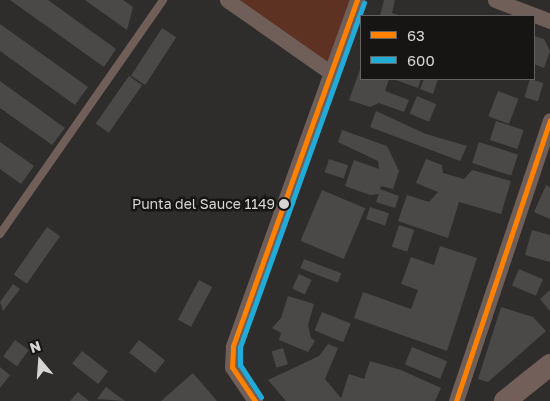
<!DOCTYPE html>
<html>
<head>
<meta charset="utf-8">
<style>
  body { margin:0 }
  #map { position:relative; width:550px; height:401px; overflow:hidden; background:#2f2d2c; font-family:"Golos Text",sans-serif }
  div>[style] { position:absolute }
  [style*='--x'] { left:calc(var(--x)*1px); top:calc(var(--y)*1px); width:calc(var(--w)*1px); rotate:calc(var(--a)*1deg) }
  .green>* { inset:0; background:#5e3223 }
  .building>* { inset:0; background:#4a4948; transform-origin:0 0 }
  .service>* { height:8px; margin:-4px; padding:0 4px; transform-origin:4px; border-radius:4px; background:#705e58 }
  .minor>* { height:15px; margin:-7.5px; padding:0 7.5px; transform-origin:7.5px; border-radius:7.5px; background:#705e58 }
  .secondary>* { height:22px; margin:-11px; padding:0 11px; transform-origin:11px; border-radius:11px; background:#725f5a }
  .bus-1>* { height:5px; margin:-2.5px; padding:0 2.5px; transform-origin:2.5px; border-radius:2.5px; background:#ff8100 }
  .bus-2>* { height:5px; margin:-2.5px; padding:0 2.5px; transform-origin:2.5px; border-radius:2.5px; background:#20abd8 }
  .dots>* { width:14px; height:14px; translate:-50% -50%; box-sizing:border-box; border:2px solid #171514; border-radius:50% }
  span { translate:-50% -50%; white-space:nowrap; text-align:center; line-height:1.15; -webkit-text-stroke:5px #171514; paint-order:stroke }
  .bus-label { font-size:14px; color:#d7d5d4 }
  .right { translate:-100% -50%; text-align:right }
  .legend { position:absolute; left:360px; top:15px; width:175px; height:65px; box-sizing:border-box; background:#171514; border:1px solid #646261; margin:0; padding:6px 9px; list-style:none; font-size:15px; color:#d7d5d4 }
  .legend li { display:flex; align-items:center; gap:10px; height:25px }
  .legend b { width:25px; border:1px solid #646261 }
  .north { position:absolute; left:15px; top:336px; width:50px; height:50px; -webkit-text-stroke:4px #171514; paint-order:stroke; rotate:342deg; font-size:14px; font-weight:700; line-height:20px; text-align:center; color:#d7d5d4 }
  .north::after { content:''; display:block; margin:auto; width:18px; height:22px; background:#d7d5d4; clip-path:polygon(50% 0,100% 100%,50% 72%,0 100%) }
</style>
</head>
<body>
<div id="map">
  <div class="green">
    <i style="clip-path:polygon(227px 0,357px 0,330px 72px)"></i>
  </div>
  <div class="building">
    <i style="clip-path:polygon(10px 0,48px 0,116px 49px,104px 67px)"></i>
    <i style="clip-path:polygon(85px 0,123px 0,133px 7px,127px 30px)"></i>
    <i style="clip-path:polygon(384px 0,395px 0,392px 13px,400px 16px,380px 16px)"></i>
    <i style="clip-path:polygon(0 24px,88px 87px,75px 105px,0 51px)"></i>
    <i style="left:162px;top:28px;width:17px;height:57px;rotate:33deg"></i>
    <i style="clip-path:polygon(534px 36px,544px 39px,550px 51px,544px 68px,534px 64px)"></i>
    <i style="clip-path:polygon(361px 67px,361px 79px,389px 79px,385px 91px,409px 100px,404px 112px,379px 103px,370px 107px,349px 100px)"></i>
    <i style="left:129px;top:76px;width:16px;height:58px;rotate:35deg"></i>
    <i style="clip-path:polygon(393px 79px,421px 79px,418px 88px)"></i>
    <i style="clip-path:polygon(424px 79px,438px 79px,433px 94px,420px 89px)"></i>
    <i style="left:530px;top:79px;width:14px;height:19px;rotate:17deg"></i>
    <i style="clip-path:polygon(0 81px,65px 128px,52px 145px,0 108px)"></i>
    <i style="left:498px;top:91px;width:22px;height:27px;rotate:21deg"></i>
    <i style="left:417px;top:96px;width:21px;height:19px;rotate:23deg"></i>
    <i style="clip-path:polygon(376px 111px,426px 134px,467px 146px,460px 161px,370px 127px)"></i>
    <i style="left:496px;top:121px;width:29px;height:20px;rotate:18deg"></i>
    <i style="clip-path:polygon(342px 130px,387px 146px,399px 171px,393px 189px,381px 186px,380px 189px,399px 196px,395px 208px,376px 202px,379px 194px,370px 195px,345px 186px,354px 160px,379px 169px,378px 161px,338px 142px)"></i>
    <i style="clip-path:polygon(0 142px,34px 166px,21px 184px,0 169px)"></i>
    <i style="left:479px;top:142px;width:41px;height:22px;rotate:18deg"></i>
    <i style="left:329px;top:159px;width:20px;height:14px;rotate:18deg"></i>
    <i style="clip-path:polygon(426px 159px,442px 165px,443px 173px,464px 179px,472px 170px,511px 181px,501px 214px,459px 202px,448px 238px,398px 221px,407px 195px,429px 202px,438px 192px,416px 183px)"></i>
    <i style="clip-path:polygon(546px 185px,550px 187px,550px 219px,534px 212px)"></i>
    <i style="left:322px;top:190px;width:47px;height:55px;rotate:23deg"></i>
    <i style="left:370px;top:207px;width:20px;height:13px;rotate:18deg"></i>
    <i style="left:399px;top:225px;width:16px;height:23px;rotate:18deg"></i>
    <i style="left:47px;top:227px;width:16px;height:58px;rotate:35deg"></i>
    <i style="clip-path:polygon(532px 230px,550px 235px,550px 262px,525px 255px)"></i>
    <i style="clip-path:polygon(440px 246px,477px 258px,447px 351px,354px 318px,363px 292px,411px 309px,418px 290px,401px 284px,411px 257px,434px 265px)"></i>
    <i style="left:304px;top:259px;width:40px;height:10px;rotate:21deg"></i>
    <i style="left:519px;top:269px;width:26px;height:18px;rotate:23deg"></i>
    <i style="left:299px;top:274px;width:14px;height:16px;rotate:25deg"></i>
    <i style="left:199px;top:280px;width:15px;height:45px;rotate:28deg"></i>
    <i style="clip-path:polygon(13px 284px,20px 289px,3px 311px,0 302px)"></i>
    <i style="clip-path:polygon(550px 290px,550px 311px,540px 299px)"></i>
    <i style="clip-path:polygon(288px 296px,314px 304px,308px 325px,311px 338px,315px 341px,308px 352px,279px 340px,281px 333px,272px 328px,281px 318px)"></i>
    <i style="clip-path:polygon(501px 307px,533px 317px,546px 331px,488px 382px,478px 379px)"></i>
    <i style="left:322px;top:312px;width:31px;height:20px;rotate:22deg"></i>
    <i style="left:15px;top:340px;width:17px;height:20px;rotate:36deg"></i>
    <i style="left:139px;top:340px;width:33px;height:16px;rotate:38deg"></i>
    <i style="clip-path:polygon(328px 344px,338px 348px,325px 379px,341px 398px,349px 374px,364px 379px,370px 361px,401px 370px,441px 388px,435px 401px,286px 401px,268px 380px,319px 356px)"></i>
    <i style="left:412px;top:347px;width:38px;height:19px;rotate:22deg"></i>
    <i style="left:283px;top:348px;width:17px;height:12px;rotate:73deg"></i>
    <i style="left:82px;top:351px;width:33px;height:16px;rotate:38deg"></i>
    <i style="clip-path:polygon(0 367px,10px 375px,0 388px)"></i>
    <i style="clip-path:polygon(193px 373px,217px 401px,161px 401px)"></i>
    <i style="clip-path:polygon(106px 387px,125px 401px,97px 399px)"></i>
    <i style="clip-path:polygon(78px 392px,89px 401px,70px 401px)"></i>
  </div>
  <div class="service">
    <i style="--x:0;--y:234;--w:285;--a:-55.1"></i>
  </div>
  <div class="minor">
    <i style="--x:227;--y:0;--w:126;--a:35"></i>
    <i style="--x:495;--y:0;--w:59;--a:20.9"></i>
    <i style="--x:255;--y:401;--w:41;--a:-124.1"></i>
    <i style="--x:232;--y:367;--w:21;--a:-87"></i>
    <i style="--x:233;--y:346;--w:368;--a:-70.3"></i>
    <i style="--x:456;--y:401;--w:296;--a:-71.5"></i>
  </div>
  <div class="secondary">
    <i style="--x:505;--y:401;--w:58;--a:-38.7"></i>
  </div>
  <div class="bus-1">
    <i style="--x:255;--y:401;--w:41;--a:-124.1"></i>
    <i style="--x:232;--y:367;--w:21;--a:-87"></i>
    <i style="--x:233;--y:346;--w:368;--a:-70.3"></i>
    <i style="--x:456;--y:401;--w:296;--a:-71.5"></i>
  </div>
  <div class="bus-2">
    <i style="--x:261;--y:397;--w:38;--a:-123"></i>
    <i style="--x:240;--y:365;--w:18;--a:-90"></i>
    <i style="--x:240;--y:347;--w:366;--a:-70.2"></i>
  </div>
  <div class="dots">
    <i style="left:284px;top:204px;background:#d7d5d4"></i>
  </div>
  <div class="bus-label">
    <span class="right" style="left:275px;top:204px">Punta del Sauce 1149</span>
  </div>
  <ul class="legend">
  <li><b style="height:6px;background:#ff8100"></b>63</li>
  <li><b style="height:6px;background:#20abd8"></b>600</li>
  </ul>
  <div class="north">N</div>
</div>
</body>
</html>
